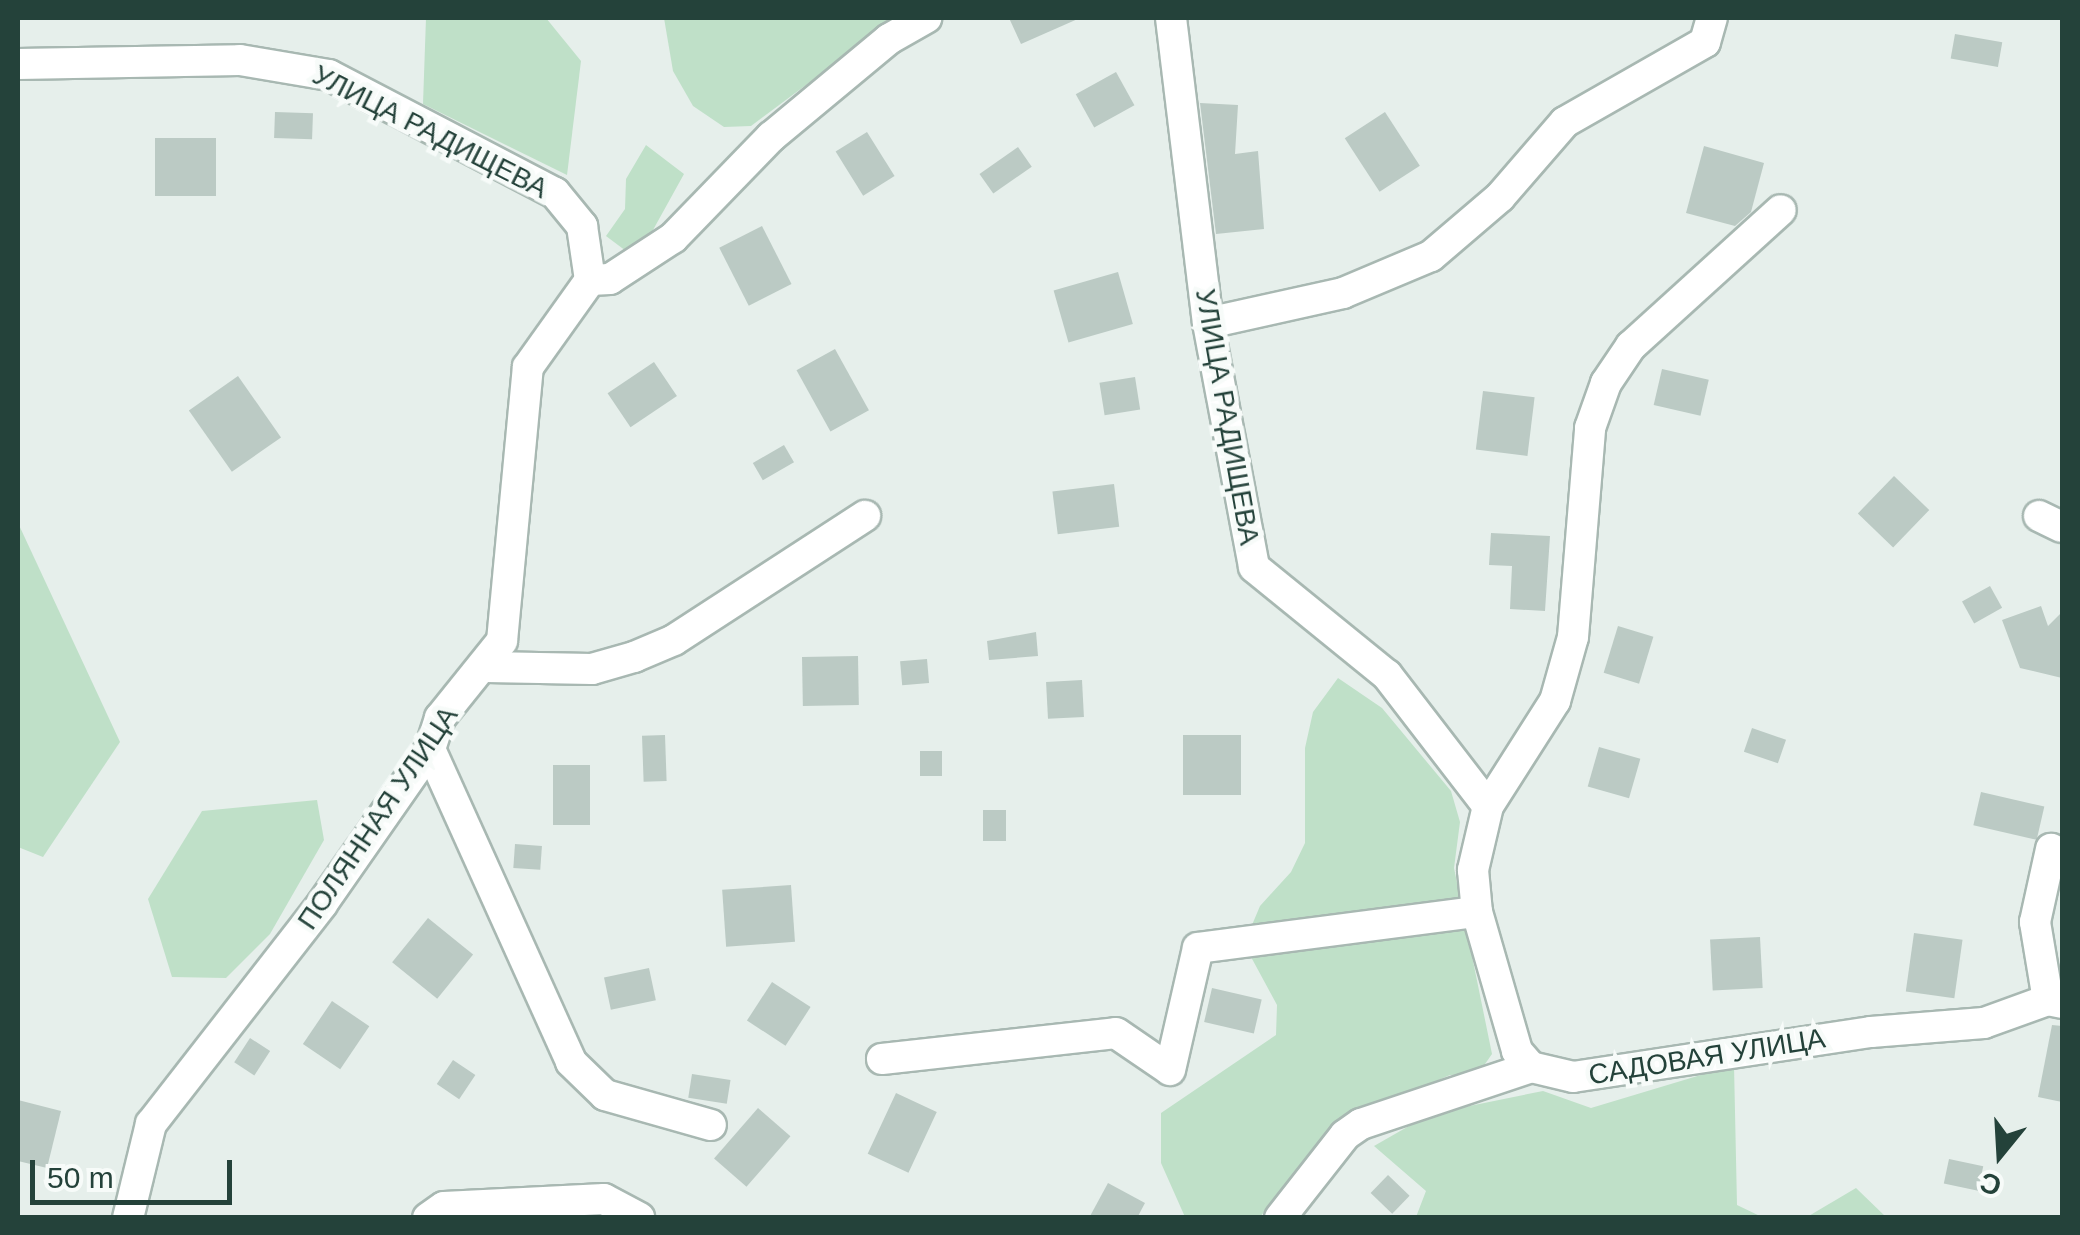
<!DOCTYPE html>
<html>
<head>
<meta charset="utf-8">
<style>
  body { margin:0 }
  #map { position:relative; width:2080px; height:1235px; overflow:hidden; background:#e6efeb; font-family:Helvetica,sans-serif }
  div>[style] { position:absolute }
  [style*='--x'] { left:calc(var(--x)*1px); top:calc(var(--y)*1px); width:calc(var(--w)*1px); rotate:calc(var(--a)*1deg) }
  .green>* { inset:0; background:#bfe0c8 }
  .building>* { inset:0; background:#bbcac4; transform-origin:0 0 }
  .roads { filter:drop-shadow(2px 0 #a8b8b2) drop-shadow(-2px 0 #a8b8b2) drop-shadow(0 2px #a8b8b2) drop-shadow(0 -2px #a8b8b2) }
  .minor>* { height:30px; margin:-15px; padding:0 15px; transform-origin:15px; border-radius:15px; background:#fff }
  span { translate:-50% -50%; white-space:nowrap; text-align:center; line-height:1.15; -webkit-text-stroke:9px #f7fbf9; paint-order:stroke }
  .street-label { font-size:28px; color:#24423a }
  .frame { position:absolute; inset:0; border:20px solid #24423a; pointer-events:none }
  .north { position:absolute; left:1950px; top:1105px; width:100px; height:100px; -webkit-text-stroke:8px #f7fbf9; paint-order:stroke; rotate:198deg; font-size:28px; font-weight:700; line-height:40px; text-align:center; color:#24423a }
  .north::after { content:''; display:block; margin:auto; width:35px; height:45px; background:#24423a; clip-path:polygon(50% 0,100% 100%,50% 72%,0 100%) }
  .scale { position:absolute; left:30px; top:1160px; width:202px; height:45px; box-sizing:border-box; border:5px solid #24423a; border-top:0; padding-left:12px; font-size:30px; line-height:35px; white-space:nowrap; color:#24423a; -webkit-text-stroke:8px #f7fbf9; paint-order:stroke }
</style>
</head>
<body>
<div id="map">
  <div class="green">
    <i style="clip-path:polygon(426px 18px,546px 18px,581px 61px,567px 175px,423px 104px)"></i>
    <i style="clip-path:polygon(664px 18px,896px 18px,751px 126px,724px 127px,693px 106px,673px 71px)"></i>
    <i style="clip-path:polygon(646px 145px,684px 174px,653px 230px,626px 251px,606px 236px,625px 209px,626px 179px)"></i>
    <i style="clip-path:polygon(18px 523px,120px 742px,43px 857px,18px 847px)"></i>
    <i style="clip-path:polygon(1338px 678px,1382px 708px,1451px 791px,1460px 822px,1454px 868px,1492px 1054px,1478px 1074px,1450px 1075px,1335px 1125px,1260px 1217px,1185px 1217px,1161px 1163px,1161px 1113px,1276px 1035px,1277px 1005px,1244px 944px,1260px 906px,1291px 872px,1305px 843px,1305px 748px,1313px 712px)"></i>
    <i style="clip-path:polygon(317px 800px,324px 840px,270px 934px,226px 978px,172px 977px,148px 899px,202px 811px)"></i>
    <i style="clip-path:polygon(1734px 1065px,1737px 1205px,1762px 1217px,1416px 1217px,1426px 1191px,1374px 1146px,1430px 1114px,1543px 1091px,1591px 1108px)"></i>
    <i style="clip-path:polygon(1856px 1188px,1886px 1217px,1807px 1217px)"></i>
  </div>
  <div class="building">
    <i style="clip-path:polygon(1009px 18px,1080px 18px,1021px 44px)"></i>
    <i style="left:1955px;top:34px;width:48px;height:25px;rotate:10deg"></i>
    <i style="left:1116px;top:72px;width:38px;height:46px;rotate:61deg"></i>
    <i style="clip-path:polygon(1200px 103px,1238px 105px,1235px 154px,1258px 151px,1264px 229px,1216px 234px)"></i>
    <i style="left:275px;top:112px;width:38px;height:26px;rotate:2deg"></i>
    <i style="left:1385px;top:112px;width:64px;height:48px;rotate:57deg"></i>
    <i style="left:867px;top:132px;width:52px;height:37px;rotate:58deg"></i>
    <i style="left:155px;top:138px;width:61px;height:58px"></i>
    <i style="clip-path:polygon(1704px 146px,1764px 163px,1751px 212px,1735px 226px,1686px 213px)"></i>
    <i style="left:1018px;top:147px;width:24px;height:47px;rotate:55deg"></i>
    <i style="left:762px;top:226px;width:65px;height:48px;rotate:63deg"></i>
    <i style="left:1118px;top:272px;width:54px;height:67px;rotate:74deg"></i>
    <i style="left:835px;top:349px;width:70px;height:44px;rotate:61deg"></i>
    <i style="left:654px;top:362px;width:41px;height:56px;rotate:56deg"></i>
    <i style="left:1662px;top:369px;width:48px;height:37px;rotate:13deg"></i>
    <i style="left:238px;top:376px;width:75px;height:60px;rotate:55deg"></i>
    <i style="left:1135px;top:377px;width:33px;height:36px;rotate:81deg"></i>
    <i style="left:1483px;top:391px;width:52px;height:59px;rotate:7deg"></i>
    <i style="left:784px;top:445px;width:20px;height:36px;rotate:60deg"></i>
    <i style="left:1894px;top:476px;width:49px;height:52px;rotate:44deg"></i>
    <i style="left:1114px;top:484px;width:43px;height:62px;rotate:83deg"></i>
    <i style="clip-path:polygon(1491px 533px,1550px 536px,1545px 611px,1510px 609px,1512px 566px,1489px 565px)"></i>
    <i style="left:1990px;top:586px;width:25px;height:32px;rotate:61deg"></i>
    <i style="clip-path:polygon(2041px 606px,2048px 626px,2062px 612px,2062px 678px,2020px 668px,2002px 620px)"></i>
    <i style="left:1618px;top:626px;width:37px;height:49px;rotate:17deg"></i>
    <i style="clip-path:polygon(1036px 632px,1038px 656px,989px 660px,987px 641px)"></i>
    <i style="left:858px;top:656px;width:49px;height:56px;rotate:89deg"></i>
    <i style="left:927px;top:659px;width:24px;height:27px;rotate:85deg"></i>
    <i style="left:1082px;top:680px;width:37px;height:36px;rotate:87deg"></i>
    <i style="left:1752px;top:728px;width:36px;height:25px;rotate:19deg"></i>
    <i style="left:665px;top:735px;width:46px;height:23px;rotate:88deg"></i>
    <i style="left:1183px;top:735px;width:58px;height:60px"></i>
    <i style="left:1599px;top:747px;width:43px;height:41px;rotate:16deg"></i>
    <i style="left:920px;top:751px;width:22px;height:25px"></i>
    <i style="left:553px;top:765px;width:37px;height:60px"></i>
    <i style="left:1981px;top:792px;width:65px;height:34px;rotate:13deg"></i>
    <i style="left:983px;top:810px;width:23px;height:31px"></i>
    <i style="left:515px;top:844px;width:27px;height:24px;rotate:4deg"></i>
    <i style="left:791px;top:885px;width:57px;height:69px;rotate:86deg"></i>
    <i style="left:428px;top:918px;width:58px;height:57px;rotate:39deg"></i>
    <i style="left:1914px;top:933px;width:49px;height:59px;rotate:8deg"></i>
    <i style="left:1760px;top:937px;width:51px;height:50px;rotate:87deg"></i>
    <i style="left:649px;top:968px;width:33px;height:46px;rotate:78deg"></i>
    <i style="left:772px;top:982px;width:46px;height:46px;rotate:33deg"></i>
    <i style="left:1212px;top:988px;width:51px;height:35px;rotate:13deg"></i>
    <i style="left:332px;top:1001px;width:45px;height:52px;rotate:34deg"></i>
    <i style="clip-path:polygon(2052px 1025px,2062px 1026px,2062px 1102px,2038px 1097px)"></i>
    <i style="left:250px;top:1038px;width:24px;height:29px;rotate:33deg"></i>
    <i style="left:453px;top:1060px;width:27px;height:29px;rotate:34deg"></i>
    <i style="left:692px;top:1074px;width:39px;height:24px;rotate:9deg"></i>
    <i style="left:896px;top:1093px;width:45px;height:67px;rotate:25deg"></i>
    <i style="clip-path:polygon(18px 1100px,61px 1111px,47px 1168px,18px 1161px)"></i>
    <i style="left:758px;top:1108px;width:43px;height:67px;rotate:41deg"></i>
    <i style="left:1949px;top:1159px;width:35px;height:25px;rotate:12deg"></i>
    <i style="left:1388px;top:1175px;width:30px;height:25px;rotate:44deg"></i>
    <i style="clip-path:polygon(1108px 1183px,1145px 1203px,1137px 1218px,1089px 1218px)"></i>
  </div>
  <div class="roads">
    <div class="minor">
      <i style="--x:1171;--y:18;--w:307;--a:83.1"></i>
      <i style="--x:1208;--y:323;--w:248;--a:79.3"></i>
      <i style="--x:1254;--y:567;--w:171;--a:39.1"></i>
      <i style="--x:1387;--y:675;--w:165;--a:52.4"></i>
      <i style="--x:1488;--y:806;--w:66;--a:103.2"></i>
      <i style="--x:1473;--y:870;--w:42;--a:84.6"></i>
      <i style="--x:1477;--y:912;--w:145;--a:73.9"></i>
      <i style="--x:1517;--y:1051;--w:21;--a:49"></i>
      <i style="--x:18;--y:64;--w:222;--a:-1"></i>
      <i style="--x:240;--y:60;--w:90;--a:9.6"></i>
      <i style="--x:329;--y:75;--w:255;--a:27.6"></i>
      <i style="--x:555;--y:193;--w:43;--a:50.7"></i>
      <i style="--x:582;--y:226;--w:55;--a:81.6"></i>
      <i style="--x:590;--y:280;--w:20;--a:-3"></i>
      <i style="--x:610;--y:279;--w:75;--a:-33.1"></i>
      <i style="--x:673;--y:238;--w:141;--a:-45.9"></i>
      <i style="--x:771;--y:137;--w:153;--a:-39.7"></i>
      <i style="--x:889;--y:39;--w:43;--a:-29.6"></i>
      <i style="--x:1208;--y:323;--w:138;--a:-12.5"></i>
      <i style="--x:1343;--y:293;--w:95;--a:-22.8"></i>
      <i style="--x:1431;--y:256;--w:91;--a:-40.5"></i>
      <i style="--x:1500;--y:197;--w:99;--a:-49.1"></i>
      <i style="--x:1565;--y:122;--w:161;--a:-29.7"></i>
      <i style="--x:1705;--y:42;--w:25;--a:-74"></i>
      <i style="--x:2039;--y:516;--w:25;--a:26"></i>
      <i style="--x:487;--y:667;--w:105;--a:1.1"></i>
      <i style="--x:592;--y:669;--w:44;--a:-15.9"></i>
      <i style="--x:634;--y:657;--w:43;--a:-23"></i>
      <i style="--x:674;--y:640;--w:228;--a:-33"></i>
      <i style="--x:430;--y:749;--w:343;--a:65.7"></i>
      <i style="--x:571;--y:1062;--w:47;--a:44.1"></i>
      <i style="--x:605;--y:1095;--w:110;--a:15.8"></i>
      <i style="--x:1488;--y:806;--w:125;--a:-57.5"></i>
      <i style="--x:1555;--y:701;--w:66;--a:-74.3"></i>
      <i style="--x:1573;--y:637;--w:210;--a:-85.3"></i>
      <i style="--x:1590;--y:428;--w:48;--a:-70.4"></i>
      <i style="--x:1606;--y:383;--w:45;--a:-56"></i>
      <i style="--x:1631;--y:346;--w:202;--a:-42.2"></i>
      <i style="--x:2048;--y:1000;--w:79;--a:-99.5"></i>
      <i style="--x:2035;--y:922;--w:75;--a:-77.6"></i>
      <i style="--x:882;--y:1059;--w:235;--a:-6.3"></i>
      <i style="--x:1116;--y:1033;--w:65;--a:34.4"></i>
      <i style="--x:1170;--y:1070;--w:125;--a:-77.1"></i>
      <i style="--x:1198;--y:948;--w:281;--a:-7.4"></i>
      <i style="--x:128;--y:1218;--w:97;--a:-76.3"></i>
      <i style="--x:151;--y:1124;--w:279;--a:-52.1"></i>
      <i style="--x:322;--y:904;--w:189;--a:-55.1"></i>
      <i style="--x:430;--y:749;--w:33;--a:-72"></i>
      <i style="--x:440;--y:718;--w:99;--a:-51.2"></i>
      <i style="--x:502;--y:641;--w:275;--a:-84.6"></i>
      <i style="--x:528;--y:367;--w:107;--a:-54.5"></i>
      <i style="--x:428;--y:1218;--w:19;--a:-35"></i>
      <i style="--x:444;--y:1207;--w:160;--a:-2.9"></i>
      <i style="--x:604;--y:1199;--w:40;--a:28"></i>
      <i style="--x:1280;--y:1218;--w:105;--a:-51.9"></i>
      <i style="--x:1345;--y:1135;--w:19;--a:-35"></i>
      <i style="--x:1361;--y:1124;--w:179;--a:-18.5"></i>
      <i style="--x:1531;--y:1067;--w:43;--a:13.4"></i>
      <i style="--x:1573;--y:1077;--w:301;--a:-8.6"></i>
      <i style="--x:1871;--y:1032;--w:113;--a:-4.6"></i>
      <i style="--x:1984;--y:1023;--w:68;--a:-19.8"></i>
      <i style="--x:2048;--y:1000;--w:14;--a:12"></i>
    </div>
  </div>
  <div class="street-label">
    <span style="left:430px;top:132px;rotate:27deg">УЛИЦА РАДИЩЕВА</span>
    <span style="left:1227px;top:417px;rotate:80deg">УЛИЦА РАДИЩЕВА</span>
    <span style="left:378px;top:818px;rotate:-56deg">ПОЛЯННАЯ УЛИЦА</span>
    <span style="left:1707px;top:1057px;rotate:-9deg">САДОВАЯ УЛИЦА</span>
  </div>
  <div class="frame"></div>
  <div class="north">С</div>
  <div class="scale">50 m</div>
</div>
</body>
</html>
